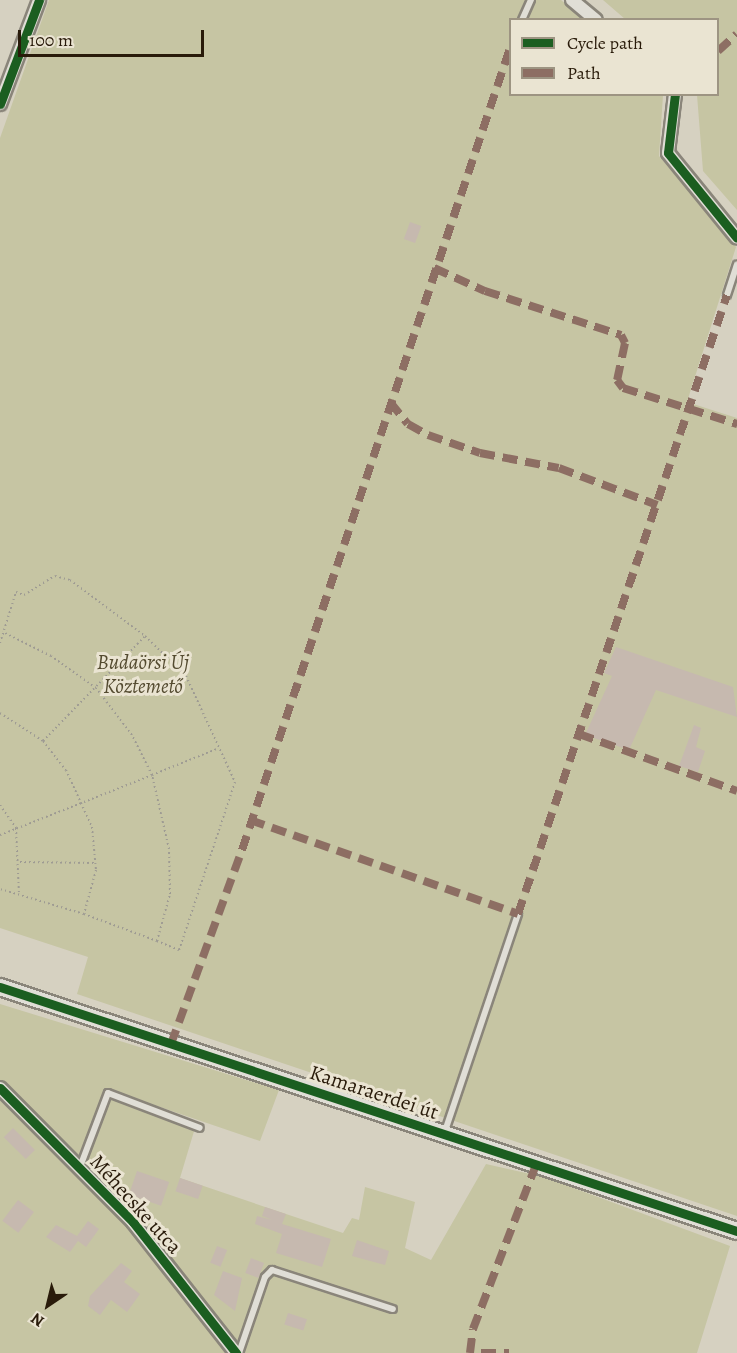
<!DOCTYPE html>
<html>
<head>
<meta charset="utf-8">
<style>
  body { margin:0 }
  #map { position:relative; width:737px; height:1353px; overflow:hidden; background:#d6d1c1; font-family:Alegreya,serif }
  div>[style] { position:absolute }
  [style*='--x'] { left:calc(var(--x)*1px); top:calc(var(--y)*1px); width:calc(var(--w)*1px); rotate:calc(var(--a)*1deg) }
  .green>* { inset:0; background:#c6c5a3 }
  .building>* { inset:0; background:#c6b9af; transform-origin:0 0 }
  .path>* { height:2px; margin-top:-1px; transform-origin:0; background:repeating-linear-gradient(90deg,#9e9b93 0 1.5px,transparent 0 4.5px) }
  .roads { filter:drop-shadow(2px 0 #8a857a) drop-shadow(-2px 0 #8a857a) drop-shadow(0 2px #8a857a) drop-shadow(0 -2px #8a857a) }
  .lane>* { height:6px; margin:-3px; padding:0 3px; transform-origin:3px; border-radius:3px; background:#e0ded6 }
  .street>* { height:12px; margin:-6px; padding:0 6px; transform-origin:6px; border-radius:6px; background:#e0ded6 }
  .secondary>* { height:16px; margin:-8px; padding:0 8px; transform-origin:8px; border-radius:8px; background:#e0ded6 }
  .quiet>* { height:8px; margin-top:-4px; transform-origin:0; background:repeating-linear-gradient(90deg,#8d6e63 0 15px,transparent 0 23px) }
  .cycleway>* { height:9px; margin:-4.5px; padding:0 4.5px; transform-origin:4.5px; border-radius:4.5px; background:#1b5e20 }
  span { translate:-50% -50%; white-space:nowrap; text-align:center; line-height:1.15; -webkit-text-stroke:6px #eae4d2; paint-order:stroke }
  .park-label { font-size:21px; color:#544b30; font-style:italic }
  .street-label { font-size:21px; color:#291b0a }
  .legend { position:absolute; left:509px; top:18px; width:210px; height:78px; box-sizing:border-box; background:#eae4d2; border:2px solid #9d9482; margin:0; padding:8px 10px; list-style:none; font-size:18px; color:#291b0a }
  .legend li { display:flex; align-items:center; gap:12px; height:30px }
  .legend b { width:30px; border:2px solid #9d9482 }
  .north { position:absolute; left:18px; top:1275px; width:60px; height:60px; -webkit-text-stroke:4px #eae4d2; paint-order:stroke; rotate:215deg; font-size:16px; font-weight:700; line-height:24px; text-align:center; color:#291b0a }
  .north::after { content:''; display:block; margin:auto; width:21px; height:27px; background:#291b0a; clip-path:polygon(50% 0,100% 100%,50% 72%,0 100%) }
  .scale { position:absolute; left:18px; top:30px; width:186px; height:27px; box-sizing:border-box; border:3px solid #291b0a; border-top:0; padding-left:8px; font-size:18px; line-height:21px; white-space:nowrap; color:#291b0a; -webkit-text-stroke:4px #eae4d2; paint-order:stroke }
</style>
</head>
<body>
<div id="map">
  <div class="green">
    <i style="clip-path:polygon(49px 0,561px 0,584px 19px,510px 20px,510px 94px,663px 95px,659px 156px,736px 247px,687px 402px,737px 418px,737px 1216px,77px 994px,88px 957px,0 928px,0 138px)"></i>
    <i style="clip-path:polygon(603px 0,737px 0,737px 210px,703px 171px,697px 95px,718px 94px,718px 20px,625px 19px)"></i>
    <i style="clip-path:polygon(0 1004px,279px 1090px,260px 1141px,157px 1106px,154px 1113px,195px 1128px,180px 1178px,286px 1214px,343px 1233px,352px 1218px,359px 1220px,365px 1187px,415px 1202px,405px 1248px,431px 1260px,486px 1164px,544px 1177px,730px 1246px,697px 1353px,0 1353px)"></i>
  </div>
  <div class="building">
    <i style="left:410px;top:222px;width:12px;height:18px;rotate:20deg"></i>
    <i style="clip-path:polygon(616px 647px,733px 687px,737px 717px,656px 690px,629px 750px,585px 735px,612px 676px,604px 673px)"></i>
    <i style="clip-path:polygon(694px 725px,701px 728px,696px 747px,705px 751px,698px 772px,679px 766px)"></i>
    <i style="left:13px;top:1128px;width:31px;height:13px;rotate:45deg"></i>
    <i style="left:137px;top:1171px;width:34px;height:25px;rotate:19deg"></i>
    <i style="left:180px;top:1178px;width:24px;height:14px;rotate:19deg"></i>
    <i style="left:18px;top:1200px;width:20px;height:26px;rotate:37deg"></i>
    <i style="clip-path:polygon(265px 1207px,286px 1214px,282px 1224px,331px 1239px,322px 1267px,276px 1253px,282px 1234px,255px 1224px,257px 1216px,272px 1220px,262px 1216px)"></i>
    <i style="clip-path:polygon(88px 1221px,99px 1229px,86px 1247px,78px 1241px,70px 1252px,46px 1237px,56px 1225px,77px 1236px)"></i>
    <i style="clip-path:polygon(357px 1240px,389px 1251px,385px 1265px,352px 1256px)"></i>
    <i style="left:217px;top:1246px;width:11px;height:18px;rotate:22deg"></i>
    <i style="left:251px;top:1258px;width:14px;height:16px;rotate:21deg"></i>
    <i style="clip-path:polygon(121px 1263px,132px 1271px,124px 1282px,140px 1294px,127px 1312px,111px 1300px,100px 1315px,88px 1306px,90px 1296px)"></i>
    <i style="clip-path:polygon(223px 1271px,242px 1278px,235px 1311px,214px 1295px)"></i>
    <i style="left:288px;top:1313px;width:20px;height:12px;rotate:18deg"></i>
  </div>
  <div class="path">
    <i style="--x:0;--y:643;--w:53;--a:-72.6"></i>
    <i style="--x:16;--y:592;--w:9;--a:21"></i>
    <i style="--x:24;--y:595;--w:36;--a:-32"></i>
    <i style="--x:55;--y:576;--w:16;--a:15"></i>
    <i style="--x:70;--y:580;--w:94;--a:36.7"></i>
    <i style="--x:145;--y:636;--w:57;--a:44.3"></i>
    <i style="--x:186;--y:676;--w:117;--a:65.2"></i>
    <i style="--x:235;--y:782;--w:177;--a:108.4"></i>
    <i style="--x:179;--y:950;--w:24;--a:-158"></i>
    <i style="--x:0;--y:713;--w:51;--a:33.1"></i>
    <i style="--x:43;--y:741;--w:37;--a:52"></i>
    <i style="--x:66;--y:770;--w:63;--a:65.5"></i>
    <i style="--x:92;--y:827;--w:43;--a:84.7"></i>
    <i style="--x:96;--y:870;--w:46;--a:105.3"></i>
    <i style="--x:84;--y:914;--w:88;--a:-163.4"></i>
    <i style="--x:43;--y:741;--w:146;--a:-45.8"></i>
    <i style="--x:0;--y:805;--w:28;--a:55"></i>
    <i style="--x:16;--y:828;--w:67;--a:87.4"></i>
    <i style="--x:0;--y:835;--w:163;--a:-21.5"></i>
    <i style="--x:152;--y:775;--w:45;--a:-116.6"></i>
    <i style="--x:132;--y:735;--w:59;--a:-127.5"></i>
    <i style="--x:96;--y:688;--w:55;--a:-144.6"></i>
    <i style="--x:51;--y:656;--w:54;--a:-153.4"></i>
    <i style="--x:20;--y:862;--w:76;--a:0.8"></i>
    <i style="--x:84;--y:914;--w:78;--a:20.3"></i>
    <i style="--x:157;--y:941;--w:49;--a:-74.5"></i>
    <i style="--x:170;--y:894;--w:45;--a:-91.3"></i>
    <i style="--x:169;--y:849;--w:76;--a:-102.9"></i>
    <i style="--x:152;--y:775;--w:72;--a:-21.9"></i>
  </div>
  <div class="roads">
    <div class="lane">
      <i style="--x:522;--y:20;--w:22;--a:-66"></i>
      <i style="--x:727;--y:295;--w:32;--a:-72"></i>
      <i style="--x:444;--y:1134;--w:232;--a:-71.4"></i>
      <i style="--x:80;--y:1167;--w:79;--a:-69.3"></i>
      <i style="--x:108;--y:1093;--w:98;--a:20.8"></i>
      <i style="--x:239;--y:1353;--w:80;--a:-71.1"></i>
      <i style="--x:265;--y:1277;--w:10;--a:-45"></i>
      <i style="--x:272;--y:1270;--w:127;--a:17.9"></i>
    </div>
    <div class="street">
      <i style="--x:572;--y:0;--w:31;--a:40"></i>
      <i style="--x:675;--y:94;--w:59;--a:96.8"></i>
      <i style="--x:668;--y:153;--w:109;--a:50.9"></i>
      <i style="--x:0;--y:104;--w:111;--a:-69.4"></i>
      <i style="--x:0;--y:1088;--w:189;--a:45.2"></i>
      <i style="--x:133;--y:1222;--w:167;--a:51.8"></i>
    </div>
    <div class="secondary">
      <i style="--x:0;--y:987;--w:776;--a:18.32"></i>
    </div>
  </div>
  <div class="quiet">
    <i style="--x:718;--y:51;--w:25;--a:-42"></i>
    <i style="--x:434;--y:268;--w:56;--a:24.3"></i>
    <i style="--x:485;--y:291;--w:143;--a:17.9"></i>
    <i style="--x:621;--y:335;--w:9;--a:63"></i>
    <i style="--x:625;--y:343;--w:38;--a:102"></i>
    <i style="--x:617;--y:380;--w:10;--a:53"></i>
    <i style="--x:623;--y:388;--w:120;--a:17.5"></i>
    <i style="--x:390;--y:402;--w:28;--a:51"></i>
    <i style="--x:408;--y:424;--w:23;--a:29"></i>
    <i style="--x:428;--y:435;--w:55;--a:19.1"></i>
    <i style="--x:480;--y:453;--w:80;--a:10.8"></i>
    <i style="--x:559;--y:468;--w:105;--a:20.7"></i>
    <i style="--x:579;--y:734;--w:168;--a:19.8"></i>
    <i style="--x:250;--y:820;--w:284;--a:19.3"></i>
    <i style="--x:518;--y:914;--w:653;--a:-71.34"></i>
    <i style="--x:171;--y:1044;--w:207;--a:-69.9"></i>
    <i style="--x:242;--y:850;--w:846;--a:-71.52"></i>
    <i style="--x:470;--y:1353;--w:24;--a:-83"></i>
    <i style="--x:473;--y:1329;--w:176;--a:-69"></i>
    <i style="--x:481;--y:1353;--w:28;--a:0"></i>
  </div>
  <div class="cycleway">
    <i style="--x:675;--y:94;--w:59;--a:96.8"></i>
    <i style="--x:668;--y:153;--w:109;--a:50.9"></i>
    <i style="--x:0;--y:104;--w:111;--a:-69.4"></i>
    <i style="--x:0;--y:987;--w:776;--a:18.32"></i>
    <i style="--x:0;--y:1088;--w:189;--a:45.2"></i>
    <i style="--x:133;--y:1222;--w:167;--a:51.8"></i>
  </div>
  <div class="park-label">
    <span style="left:143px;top:674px">Budaörsi Új<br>Köztemető</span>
  </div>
  <div class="street-label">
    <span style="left:374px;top:1092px;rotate:18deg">Kamaraerdei út</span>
    <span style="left:136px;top:1204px;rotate:48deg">Méhecske utca</span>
  </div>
  <ul class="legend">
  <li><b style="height:8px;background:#1b5e20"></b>Cycle path</li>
  <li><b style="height:8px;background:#8d6e63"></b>Path</li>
  </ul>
  <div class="north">N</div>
  <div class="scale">100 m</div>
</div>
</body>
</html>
